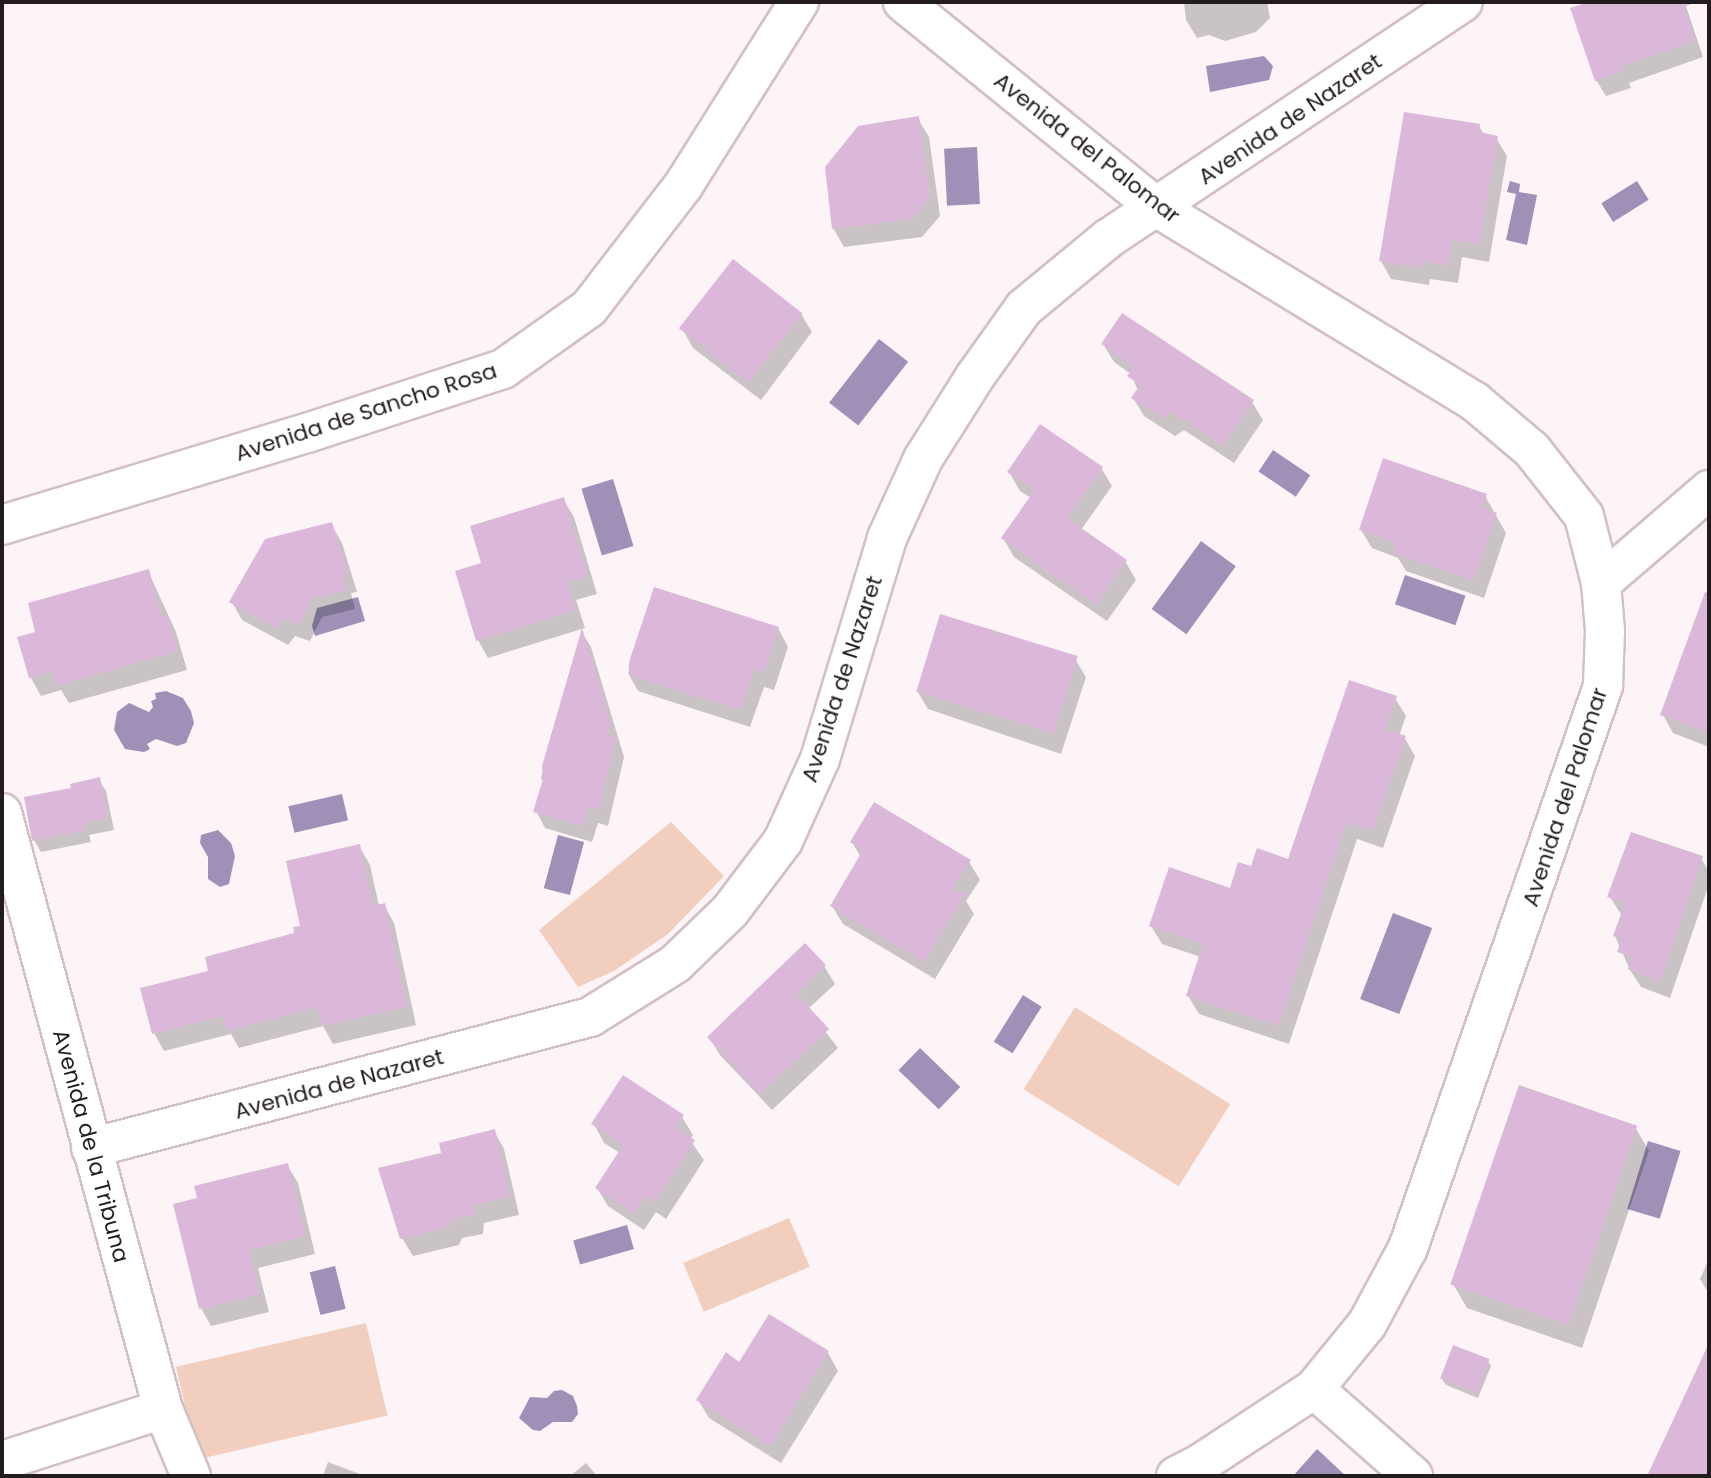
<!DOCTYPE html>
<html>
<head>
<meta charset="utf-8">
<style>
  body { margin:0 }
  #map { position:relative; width:1711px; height:1478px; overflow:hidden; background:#fdf4f7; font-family:Poppins,sans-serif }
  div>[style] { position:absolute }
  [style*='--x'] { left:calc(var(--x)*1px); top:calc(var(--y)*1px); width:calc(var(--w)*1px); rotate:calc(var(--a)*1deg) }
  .green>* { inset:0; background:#f1cebe; transform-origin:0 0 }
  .water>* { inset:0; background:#9f90b8; transform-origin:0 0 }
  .shadow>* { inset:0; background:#0003 }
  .building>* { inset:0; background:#dbb8d9; transform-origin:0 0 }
  .roads { filter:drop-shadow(2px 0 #d3bfc6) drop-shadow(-2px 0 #d3bfc6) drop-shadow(0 2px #d3bfc6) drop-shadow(0 -2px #d3bfc6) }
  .street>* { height:38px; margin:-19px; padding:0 19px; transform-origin:19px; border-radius:19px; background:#fff }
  span { translate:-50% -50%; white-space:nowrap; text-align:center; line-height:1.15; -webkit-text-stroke:6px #fff; paint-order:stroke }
  .street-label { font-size:22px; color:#231c1f }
  .frame { position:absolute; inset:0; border:4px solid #231c1f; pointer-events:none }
</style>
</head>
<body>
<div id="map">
  <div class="green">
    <i style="clip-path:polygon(671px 822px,724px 876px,668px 934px,614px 971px,578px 987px,539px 930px)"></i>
    <i style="left:1075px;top:1007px;width:183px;height:97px;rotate:32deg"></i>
    <i style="left:789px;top:1218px;width:53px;height:115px;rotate:67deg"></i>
    <i style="left:366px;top:1323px;width:95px;height:195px;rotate:77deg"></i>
  </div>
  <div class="water">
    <i style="clip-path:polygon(1264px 56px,1273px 66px,1269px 80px,1210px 92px,1206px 66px)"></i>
    <i style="left:977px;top:147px;width:57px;height:33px;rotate:87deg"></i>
    <i style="clip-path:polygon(1510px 181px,1520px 184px,1519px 192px,1537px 195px,1527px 245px,1506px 240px,1516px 194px,1507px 192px)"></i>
    <i style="left:1637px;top:181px;width:22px;height:42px;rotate:58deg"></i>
    <i style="left:879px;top:339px;width:37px;height:81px;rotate:38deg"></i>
    <i style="left:1273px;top:450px;width:45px;height:26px;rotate:34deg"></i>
    <i style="left:613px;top:479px;width:70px;height:33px;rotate:73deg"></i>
    <i style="left:1201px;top:541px;width:43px;height:84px;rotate:36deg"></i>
    <i style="left:1405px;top:575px;width:64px;height:31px;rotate:19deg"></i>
    <i style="clip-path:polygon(358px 597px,365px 621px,315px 636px,312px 626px,317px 608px)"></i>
    <i style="clip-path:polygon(166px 691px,183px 698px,191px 711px,194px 723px,186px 743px,177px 746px,156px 739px,147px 744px,150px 749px,144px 752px,125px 749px,114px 730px,117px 712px,129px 703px,149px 712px,153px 707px,151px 701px,156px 699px,155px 693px)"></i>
    <i style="left:342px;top:794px;width:27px;height:55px;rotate:77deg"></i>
    <i style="clip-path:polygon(218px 830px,231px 843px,235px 856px,229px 884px,220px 887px,208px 879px,208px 857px,200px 843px,201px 835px)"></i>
    <i style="left:558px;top:835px;width:27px;height:55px;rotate:15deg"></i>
    <i style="left:1393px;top:913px;width:42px;height:92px;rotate:21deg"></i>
    <i style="left:1023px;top:995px;width:22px;height:55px;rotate:32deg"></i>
    <i style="left:920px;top:1048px;width:56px;height:31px;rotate:44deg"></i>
    <i style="left:1648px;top:1141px;width:34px;height:71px;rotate:17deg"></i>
    <i style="left:627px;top:1225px;width:25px;height:56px;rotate:74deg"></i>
    <i style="left:335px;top:1266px;width:44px;height:26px;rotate:76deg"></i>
    <i style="clip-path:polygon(562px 1390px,573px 1396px,577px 1406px,578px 1414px,572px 1422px,553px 1422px,540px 1431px,533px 1430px,519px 1418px,530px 1397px,547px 1398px,554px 1391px)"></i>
    <i style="clip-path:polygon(1317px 1449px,1346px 1476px,1293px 1476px)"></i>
  </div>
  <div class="shadow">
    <i style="clip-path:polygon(1184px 2px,1267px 2px,1270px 18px,1256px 32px,1225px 41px,1209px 35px,1197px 38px,1186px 20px)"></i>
    <i style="clip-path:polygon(1595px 2px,1697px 2px,1686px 6px,1703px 57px,1629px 83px,1631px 88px,1606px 96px,1596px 80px)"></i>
    <i style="clip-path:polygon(918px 119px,929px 137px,940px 216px,922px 237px,844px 247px,833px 228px)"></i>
    <i style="clip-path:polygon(1479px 126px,1484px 135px,1496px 138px,1507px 156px,1489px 262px,1462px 257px,1458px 283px,1430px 279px,1429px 285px,1391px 279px,1381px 261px)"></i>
    <i style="clip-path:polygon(801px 314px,812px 332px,761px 400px,693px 348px,683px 330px)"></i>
    <i style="clip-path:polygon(1103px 344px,1252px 402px,1263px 420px,1234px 463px,1184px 430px,1175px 436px,1144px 416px,1133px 398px,1138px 391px,1131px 374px,1114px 362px)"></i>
    <i style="clip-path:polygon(1101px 468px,1112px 486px,1081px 530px,1125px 561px,1136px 580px,1107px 621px,1014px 557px,1003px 538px,1031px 498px,1020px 491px,1009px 472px)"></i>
    <i style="clip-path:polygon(1485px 496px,1506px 533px,1484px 598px,1406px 571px,1398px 558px,1372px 548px,1361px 530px)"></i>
    <i style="clip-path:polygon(563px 499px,574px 517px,597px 594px,576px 600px,585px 628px,488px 658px,478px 640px,483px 565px)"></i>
    <i style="clip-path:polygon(331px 524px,342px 543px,357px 592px,351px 593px,355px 609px,322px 617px,310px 641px,295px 636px,288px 645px,242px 620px,232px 602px)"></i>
    <i style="clip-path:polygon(148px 571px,176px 632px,187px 670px,69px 703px,61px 690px,41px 696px,31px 678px,20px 638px,38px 633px)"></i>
    <i style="clip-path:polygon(655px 590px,778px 628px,788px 647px,774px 690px,764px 687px,750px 727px,638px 691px,628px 673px)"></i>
    <i style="clip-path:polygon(1709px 625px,1709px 747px,1673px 733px,1663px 715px)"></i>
    <i style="clip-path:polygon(582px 633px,591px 647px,624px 757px,608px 826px,598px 823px,592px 842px,545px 828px,536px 811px,544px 783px,541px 778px)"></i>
    <i style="clip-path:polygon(1075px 659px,1086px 677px,1061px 754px,928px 709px,917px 691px)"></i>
    <i style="clip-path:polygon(1395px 698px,1406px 716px,1399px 736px,1404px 737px,1415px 756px,1383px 848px,1357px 839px,1289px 1044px,1199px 1014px,1188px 996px,1201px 957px,1162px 944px,1151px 926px,1231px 890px,1252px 868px,1289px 861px)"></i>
    <i style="clip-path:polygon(99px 780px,106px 791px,114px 830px,89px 835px,91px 842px,41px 852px,34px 840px,73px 790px)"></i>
    <i style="clip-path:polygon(852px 842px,969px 862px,980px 880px,966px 901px,974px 914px,935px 979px,843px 924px,832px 906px,861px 858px)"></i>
    <i style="clip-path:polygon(359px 846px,370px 865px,379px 906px,384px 905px,394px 923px,416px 1025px,333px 1044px,323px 1026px,239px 1048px,231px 1034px,164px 1051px,154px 1033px,211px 972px,297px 934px)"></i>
    <i style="clip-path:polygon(1701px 858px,1709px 872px,1709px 884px,1670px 998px,1641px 987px,1630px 970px,1615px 936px,1622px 916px,1610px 897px)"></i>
    <i style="clip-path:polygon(824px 966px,835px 984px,808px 1009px,838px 1048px,772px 1110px,720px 1055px,709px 1037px)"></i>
    <i style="clip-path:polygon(682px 1117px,693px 1135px,690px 1140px,704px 1160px,666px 1219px,656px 1212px,644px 1230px,608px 1206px,597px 1188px,620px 1153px,604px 1143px,594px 1124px)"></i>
    <i style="clip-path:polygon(1635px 1127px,1649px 1151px,1582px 1348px,1467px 1308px,1453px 1284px)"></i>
    <i style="clip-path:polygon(494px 1131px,504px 1149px,519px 1215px,484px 1223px,483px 1234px,462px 1238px,459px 1245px,413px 1256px,402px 1238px)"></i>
    <i style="clip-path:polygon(287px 1165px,298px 1183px,315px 1254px,258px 1268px,269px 1312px,211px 1326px,201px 1308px,200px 1200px)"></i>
    <i style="clip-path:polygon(1709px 1259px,1709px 1294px,1700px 1279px)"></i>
    <i style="clip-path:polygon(828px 1353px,838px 1371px,781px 1463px,709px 1418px,698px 1400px,740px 1364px)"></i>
    <i style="clip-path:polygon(1488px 1361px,1491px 1366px,1478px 1398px,1446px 1385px,1442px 1379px)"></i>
    <i style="clip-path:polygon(328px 1462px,365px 1476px,323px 1476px)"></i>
    <i style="clip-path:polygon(586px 1463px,597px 1476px,570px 1476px)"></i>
  </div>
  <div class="building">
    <i style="clip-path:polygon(1589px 2px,1682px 2px,1696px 40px,1621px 66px,1623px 71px,1595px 81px,1570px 8px)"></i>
    <i style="clip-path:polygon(1404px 112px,1480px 124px,1479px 132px,1498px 136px,1480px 244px,1452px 240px,1448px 266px,1421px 261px,1419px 268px,1379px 261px)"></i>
    <i style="clip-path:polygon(919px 116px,930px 197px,912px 219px,832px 229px,825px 167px,858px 126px)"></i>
    <i style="left:733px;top:259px;width:88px;height:88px;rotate:38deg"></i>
    <i style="clip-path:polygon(1122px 313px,1254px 400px,1223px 446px,1172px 412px,1163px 419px,1131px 398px,1140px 385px,1127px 376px,1134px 366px,1101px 344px)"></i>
    <i style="clip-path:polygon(1040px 424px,1103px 467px,1067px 518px,1127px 560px,1096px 605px,1001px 538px,1034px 491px,1007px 472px)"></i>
    <i style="clip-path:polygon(1383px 458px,1487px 494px,1482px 508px,1497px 513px,1473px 580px,1393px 553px,1397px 543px,1359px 530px)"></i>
    <i style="clip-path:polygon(564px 497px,588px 576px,567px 582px,576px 610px,476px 641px,455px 571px,481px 563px,470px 526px)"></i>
    <i style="clip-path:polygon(332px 522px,348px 573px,342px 575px,346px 590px,312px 599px,299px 624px,284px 618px,277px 628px,229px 602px,265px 539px)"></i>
    <i style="clip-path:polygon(149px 569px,161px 615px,167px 615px,178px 651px,56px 686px,52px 672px,29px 678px,17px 637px,35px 632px,28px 603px)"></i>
    <i style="clip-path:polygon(654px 587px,779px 627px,764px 673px,754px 669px,740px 710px,629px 675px,629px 662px)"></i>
    <i style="clip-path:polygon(1705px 592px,1709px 593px,1709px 733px,1660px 715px)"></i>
    <i style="left:940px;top:614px;width:144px;height:81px;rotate:17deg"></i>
    <i style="clip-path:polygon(582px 628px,611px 722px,607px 735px,616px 738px,599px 810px,589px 807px,583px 826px,533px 812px,543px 779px,542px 766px)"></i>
    <i style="clip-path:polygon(1349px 680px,1397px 696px,1386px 729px,1406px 736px,1373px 831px,1347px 822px,1279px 1026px,1186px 996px,1203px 944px,1149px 926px,1169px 867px,1230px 888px,1238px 862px,1251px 866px,1257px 848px,1288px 859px)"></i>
    <i style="clip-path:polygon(100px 777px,108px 818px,84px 823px,86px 830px,32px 841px,24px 797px,71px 788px,70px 784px)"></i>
    <i style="clip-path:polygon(874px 802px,971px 860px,953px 888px,965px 894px,924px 962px,830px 906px,863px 850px,850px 842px)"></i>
    <i style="clip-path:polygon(1631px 832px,1703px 856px,1660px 981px,1628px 969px,1632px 957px,1617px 952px,1622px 939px,1613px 936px,1625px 903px,1607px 897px)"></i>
    <i style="clip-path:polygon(360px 844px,373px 906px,385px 903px,407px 1007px,321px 1026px,317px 1007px,227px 1031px,223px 1016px,152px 1034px,140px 988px,208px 971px,205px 957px,294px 933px,293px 927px,300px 926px,286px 861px)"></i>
    <i style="clip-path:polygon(805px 943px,826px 965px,796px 993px,829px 1029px,760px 1094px,707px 1037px)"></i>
    <i style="clip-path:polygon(623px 1075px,684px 1115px,675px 1128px,695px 1140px,655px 1202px,646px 1196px,634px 1213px,595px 1188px,623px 1145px,591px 1124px)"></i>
    <i style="left:1519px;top:1085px;width:125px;height:211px;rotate:19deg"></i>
    <i style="clip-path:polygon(495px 1129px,510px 1197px,475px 1205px,474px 1215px,452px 1220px,450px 1227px,400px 1239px,378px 1168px,441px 1153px,439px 1143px)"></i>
    <i style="clip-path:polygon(288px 1163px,306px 1236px,249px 1250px,260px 1294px,199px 1309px,173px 1204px,197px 1198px,194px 1186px)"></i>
    <i style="clip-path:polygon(769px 1314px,829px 1351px,770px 1446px,696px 1400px,726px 1352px,739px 1362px)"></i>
    <i style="clip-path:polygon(1709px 1343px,1709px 1476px,1647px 1476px)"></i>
    <i style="left:1453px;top:1345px;width:39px;height:36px;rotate:21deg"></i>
  </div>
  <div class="roads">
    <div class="street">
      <i style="--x:903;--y:2;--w:326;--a:39"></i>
      <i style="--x:1156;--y:207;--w:373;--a:31.4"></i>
      <i style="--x:1474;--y:401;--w:76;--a:40.2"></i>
      <i style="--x:1532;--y:450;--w:84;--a:51.8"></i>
      <i style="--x:1584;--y:516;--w:69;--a:75.8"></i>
      <i style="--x:1601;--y:583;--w:48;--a:85.2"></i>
      <i style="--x:1605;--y:631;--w:55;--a:92.1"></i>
      <i style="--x:1603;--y:686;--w:595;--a:109.14"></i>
      <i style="--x:1408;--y:1248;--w:86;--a:118.3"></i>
      <i style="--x:1367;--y:1324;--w:84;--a:129.2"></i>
      <i style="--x:1314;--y:1389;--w:136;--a:146.7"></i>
      <i style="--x:1200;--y:1464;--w:27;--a:153"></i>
      <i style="--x:2;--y:525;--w:319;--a:-16.8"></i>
      <i style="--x:307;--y:433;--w:206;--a:-18.1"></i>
      <i style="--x:503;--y:369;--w:105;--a:-35.3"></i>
      <i style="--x:589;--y:308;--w:154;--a:-52.4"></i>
      <i style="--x:683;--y:186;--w:218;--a:-57.8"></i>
      <i style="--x:1601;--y:583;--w:143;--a:-40.7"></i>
      <i style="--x:2;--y:813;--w:617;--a:74.88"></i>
      <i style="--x:163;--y:1409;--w:73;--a:67.3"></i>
      <i style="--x:91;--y:1148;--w:516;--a:-14.71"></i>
      <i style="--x:590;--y:1017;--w:100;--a:-31.9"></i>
      <i style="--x:675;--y:964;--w:76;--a:-43.9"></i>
      <i style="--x:730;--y:911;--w:88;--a:-52.9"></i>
      <i style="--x:783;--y:841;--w:90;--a:-65.7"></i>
      <i style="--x:820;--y:759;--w:231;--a:-73.1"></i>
      <i style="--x:887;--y:538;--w:87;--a:-65.5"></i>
      <i style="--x:923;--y:459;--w:96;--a:-57.8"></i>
      <i style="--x:974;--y:378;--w:86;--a:-54.5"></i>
      <i style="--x:1024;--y:308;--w:110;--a:-39.5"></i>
      <i style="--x:1109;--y:238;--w:425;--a:-33.7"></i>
      <i style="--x:1314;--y:1389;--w:132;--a:41.3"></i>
      <i style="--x:2;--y:1461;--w:169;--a:-17.9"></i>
    </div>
  </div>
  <div class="street-label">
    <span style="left:1290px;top:119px;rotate:-34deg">Avenida de Nazaret</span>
    <span style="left:1087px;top:148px;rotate:38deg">Avenida del Palomar</span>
    <span style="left:366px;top:412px;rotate:-18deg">Avenida de Sancho Rosa</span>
    <span style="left:842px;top:679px;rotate:-72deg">Avenida de Nazaret</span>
    <span style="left:1565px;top:797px;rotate:-72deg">Avenida del Palomar</span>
    <span style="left:339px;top:1084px;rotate:-15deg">Avenida de Nazaret</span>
    <span style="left:91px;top:1146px;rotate:75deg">Avenida de la Tribuna</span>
  </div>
  <div class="frame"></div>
</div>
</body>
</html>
